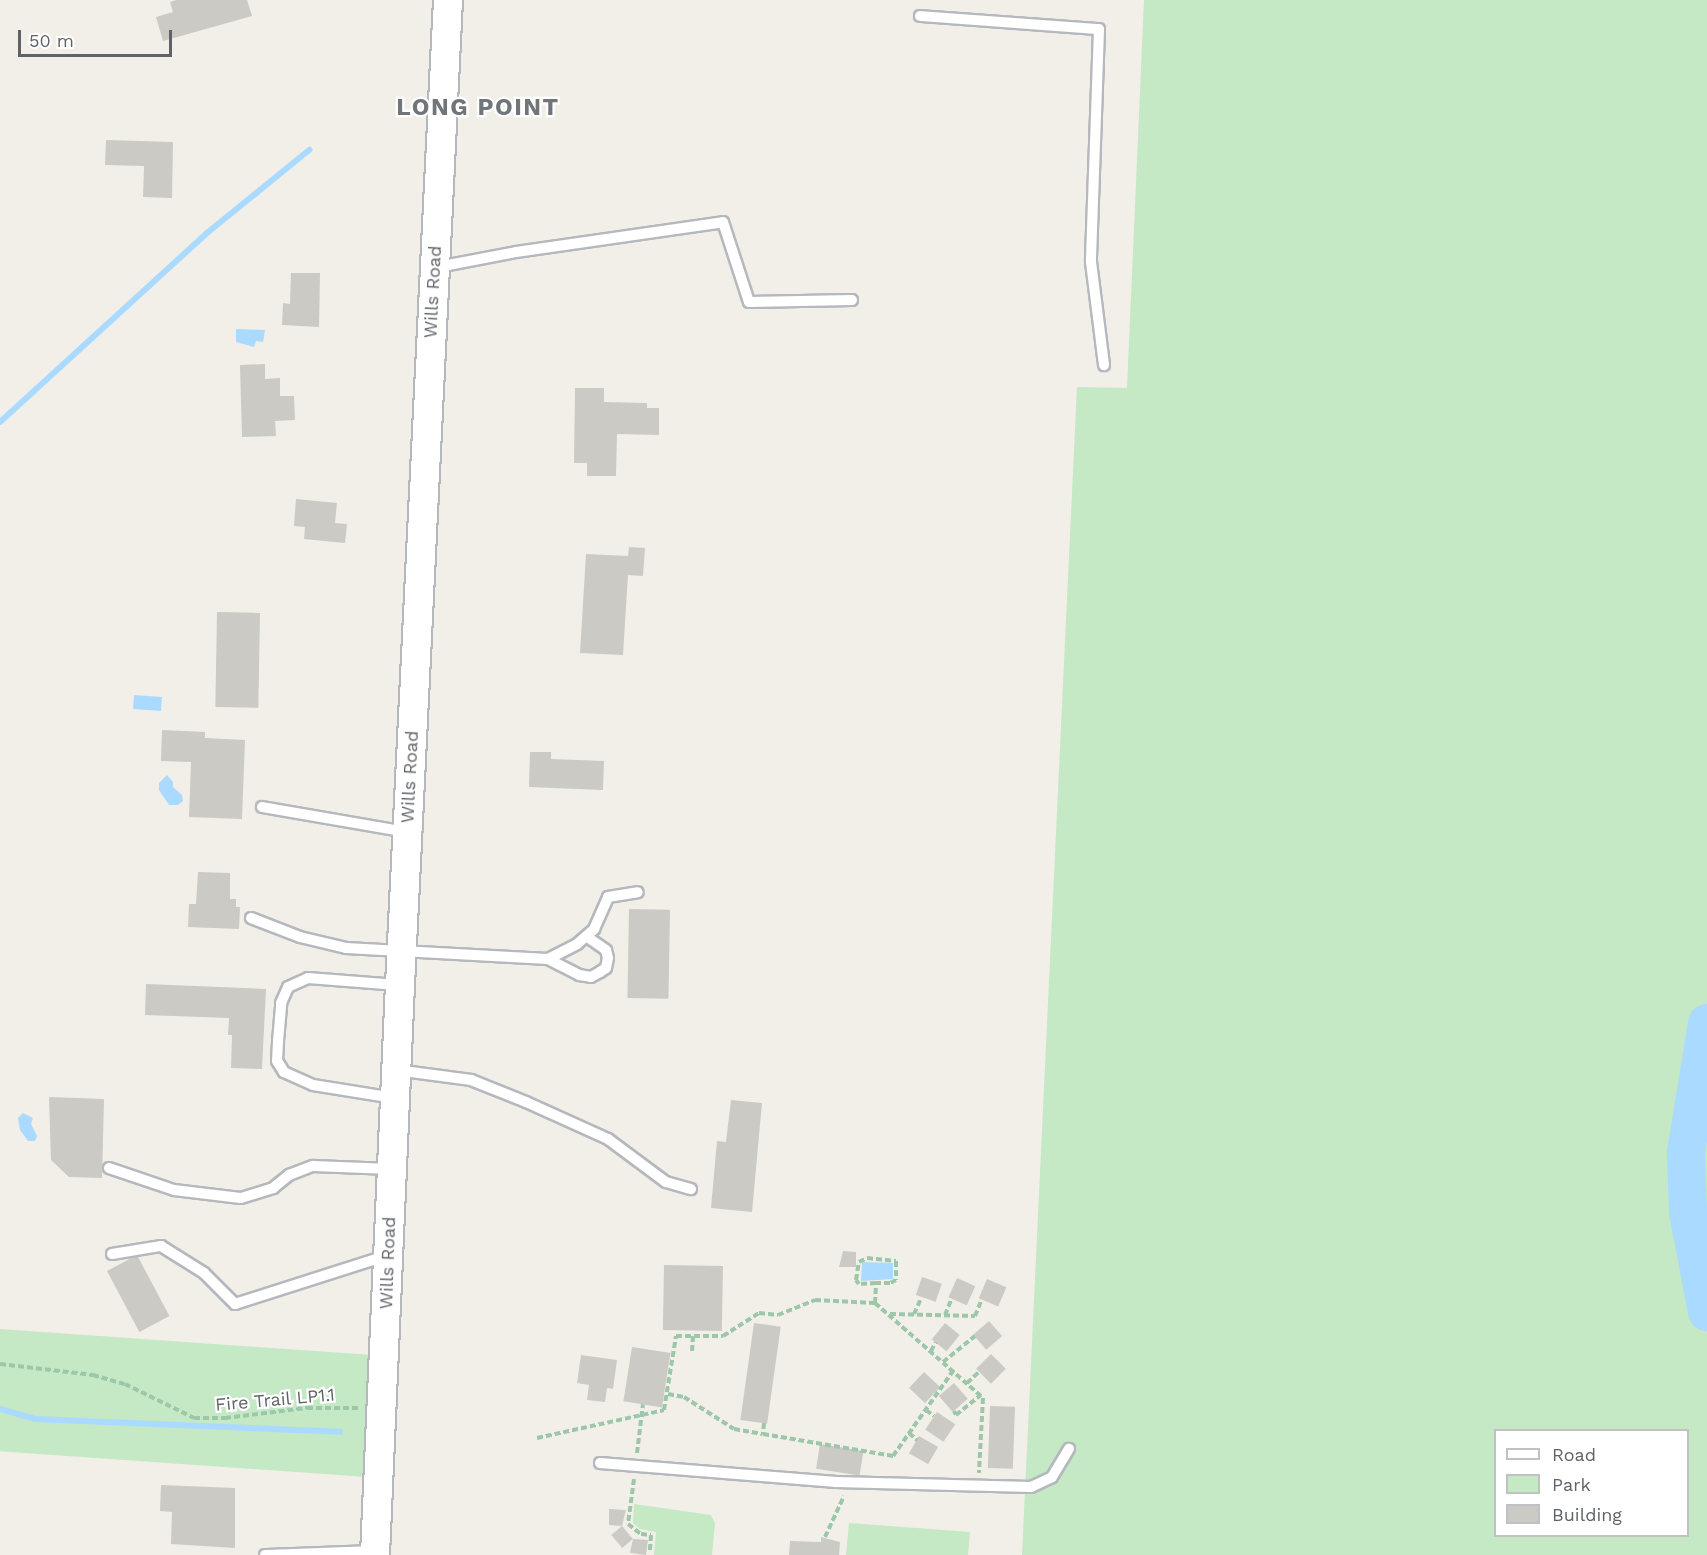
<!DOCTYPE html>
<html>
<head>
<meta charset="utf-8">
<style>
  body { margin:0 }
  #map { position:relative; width:1707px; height:1555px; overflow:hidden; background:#f1efe8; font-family:"Work Sans",sans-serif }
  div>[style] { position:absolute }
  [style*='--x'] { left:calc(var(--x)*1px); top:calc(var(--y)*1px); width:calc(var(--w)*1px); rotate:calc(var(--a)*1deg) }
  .green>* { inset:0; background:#c5e8c5; transform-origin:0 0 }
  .water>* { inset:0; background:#aadaff; transform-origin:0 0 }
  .stream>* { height:6px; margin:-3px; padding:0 3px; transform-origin:3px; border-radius:3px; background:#aadaff }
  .river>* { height:38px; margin:-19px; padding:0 19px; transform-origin:19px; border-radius:19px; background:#aadaff }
  .building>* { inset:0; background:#cccac5; transform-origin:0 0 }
  .path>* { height:4px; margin-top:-2px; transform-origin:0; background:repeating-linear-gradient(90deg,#9cc7a9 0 6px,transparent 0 9px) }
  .roads { filter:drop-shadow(2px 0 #b5b8bc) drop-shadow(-2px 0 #b5b8bc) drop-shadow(0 2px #b5b8bc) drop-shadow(0 -2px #b5b8bc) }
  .lane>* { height:10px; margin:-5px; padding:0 5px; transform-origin:5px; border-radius:5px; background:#fff }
  .secondary>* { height:28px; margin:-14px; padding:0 14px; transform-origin:14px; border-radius:14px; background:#fff }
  span { translate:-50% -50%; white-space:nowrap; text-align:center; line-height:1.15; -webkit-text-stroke:4.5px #fff; paint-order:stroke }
  .street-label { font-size:18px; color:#5f6368 }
  .district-label { font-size:24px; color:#70757a; font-weight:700; letter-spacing:1.5px }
  .legend { position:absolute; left:1494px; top:1429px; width:195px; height:108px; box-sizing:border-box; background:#fff; border:2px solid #bfc1c3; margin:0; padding:8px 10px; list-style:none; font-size:18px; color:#5f6368 }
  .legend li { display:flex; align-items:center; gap:12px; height:30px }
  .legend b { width:30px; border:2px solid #bfc1c3 }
  .scale { position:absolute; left:18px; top:30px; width:154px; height:27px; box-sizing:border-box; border:3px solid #5f6368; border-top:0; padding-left:8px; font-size:18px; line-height:21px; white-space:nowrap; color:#5f6368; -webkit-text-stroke:4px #fff; paint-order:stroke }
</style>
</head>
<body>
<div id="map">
  <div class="green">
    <i style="clip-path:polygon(evenodd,1144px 0,1707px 0,1707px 1555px,1022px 1555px,1077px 387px,1127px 388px,1144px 0,1496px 1430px,1688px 1430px,1688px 1536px,1496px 1536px,1496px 1430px)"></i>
    <i style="left:0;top:1329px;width:377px;height:122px;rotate:4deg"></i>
    <i style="clip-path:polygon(634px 1504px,711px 1515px,715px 1523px,712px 1555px,654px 1555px,656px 1532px,640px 1529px,633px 1523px)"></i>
    <i style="clip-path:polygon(849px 1523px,970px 1532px,968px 1555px,846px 1555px)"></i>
  </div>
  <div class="water">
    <i style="clip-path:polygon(236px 329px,265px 330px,263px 342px,256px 341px,254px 347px,236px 342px)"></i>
    <i style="left:134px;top:695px;width:28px;height:14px;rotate:4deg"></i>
    <i style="clip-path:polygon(167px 775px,173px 782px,173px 787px,182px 795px,183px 801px,178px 805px,169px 805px,159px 790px,159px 783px)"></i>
    <i style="clip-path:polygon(23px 1113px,33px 1118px,31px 1124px,37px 1136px,35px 1141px,28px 1141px,20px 1130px,18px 1118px)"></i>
    <i style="clip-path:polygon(862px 1262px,893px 1263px,893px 1279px,861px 1281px)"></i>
  </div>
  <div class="stream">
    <i style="--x:0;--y:422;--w:280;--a:-42.4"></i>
    <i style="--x:207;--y:233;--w:132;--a:-39.1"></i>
    <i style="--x:0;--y:1409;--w:36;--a:16"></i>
    <i style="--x:35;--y:1419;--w:305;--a:2.4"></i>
  </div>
  <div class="river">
    <i style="--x:1707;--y:1023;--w:132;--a:99.2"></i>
    <i style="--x:1686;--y:1153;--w:60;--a:88.1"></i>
    <i style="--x:1688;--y:1213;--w:101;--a:79.1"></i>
  </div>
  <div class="building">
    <i style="clip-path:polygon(176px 0,247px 0,252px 16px,163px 41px,156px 17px,173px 12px,170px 2px)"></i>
    <i style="clip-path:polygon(106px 140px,173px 142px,172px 198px,143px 197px,144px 166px,105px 165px)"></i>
    <i style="clip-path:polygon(291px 273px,320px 273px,319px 327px,282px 325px,283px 303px,290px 304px)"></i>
    <i style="clip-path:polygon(265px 364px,265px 379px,280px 378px,280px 396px,294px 396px,295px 420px,275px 421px,276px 436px,242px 437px,240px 365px)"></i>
    <i style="clip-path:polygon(575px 388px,604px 388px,604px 402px,647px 403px,647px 408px,659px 408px,659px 435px,617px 434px,616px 476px,587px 476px,587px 463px,574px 463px)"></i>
    <i style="clip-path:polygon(296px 499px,337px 503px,335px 523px,347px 524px,345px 543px,304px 539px,305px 527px,294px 526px)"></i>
    <i style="clip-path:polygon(629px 547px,645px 548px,643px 576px,628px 575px,623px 655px,580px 653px,586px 554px,628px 556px)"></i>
    <i style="left:217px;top:612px;width:43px;height:95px;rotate:1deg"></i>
    <i style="clip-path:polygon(162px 730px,205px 732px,205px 738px,245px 740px,242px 819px,189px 817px,191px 762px,161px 761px)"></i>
    <i style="clip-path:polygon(530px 752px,551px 752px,551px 759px,604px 761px,603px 790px,529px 787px)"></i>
    <i style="clip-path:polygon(198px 872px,230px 873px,230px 899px,236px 899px,236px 907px,240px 907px,239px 929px,188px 927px,189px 904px,196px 904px)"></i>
    <i style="left:629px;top:909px;width:41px;height:89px;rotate:1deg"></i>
    <i style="clip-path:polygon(146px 984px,266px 989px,262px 1069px,231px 1068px,232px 1035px,228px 1035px,229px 1018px,145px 1015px)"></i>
    <i style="clip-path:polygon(49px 1097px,104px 1099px,102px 1178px,69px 1177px,51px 1160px)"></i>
    <i style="clip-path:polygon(731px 1100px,762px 1103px,752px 1212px,711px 1208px,717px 1141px,726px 1142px)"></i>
    <i style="clip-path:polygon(843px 1251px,856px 1252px,856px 1267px,839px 1267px)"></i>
    <i style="left:137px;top:1255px;width:69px;height:34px;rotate:62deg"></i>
    <i style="left:664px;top:1265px;width:59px;height:65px;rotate:1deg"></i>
    <i style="left:922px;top:1277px;width:21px;height:19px;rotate:19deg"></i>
    <i style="left:957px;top:1278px;width:20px;height:21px;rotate:24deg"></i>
    <i style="left:987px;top:1279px;width:21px;height:21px;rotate:23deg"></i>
    <i style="left:989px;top:1321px;width:20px;height:21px;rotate:49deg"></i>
    <i style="left:754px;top:1323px;width:27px;height:98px;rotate:8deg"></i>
    <i style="left:945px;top:1323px;width:19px;height:21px;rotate:39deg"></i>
    <i style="left:632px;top:1347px;width:39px;height:55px;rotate:9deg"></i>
    <i style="left:991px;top:1354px;width:21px;height:21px;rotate:45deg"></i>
    <i style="clip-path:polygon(581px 1355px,617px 1360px,613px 1389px,607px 1388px,605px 1402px,587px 1400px,589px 1385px,577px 1383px)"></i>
    <i style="left:924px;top:1372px;width:22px;height:22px;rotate:43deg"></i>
    <i style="left:954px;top:1383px;width:21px;height:20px;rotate:49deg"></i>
    <i style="left:990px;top:1406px;width:25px;height:62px;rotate:2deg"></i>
    <i style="left:937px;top:1412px;width:22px;height:21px;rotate:34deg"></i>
    <i style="left:919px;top:1436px;width:22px;height:20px;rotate:30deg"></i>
    <i style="left:820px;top:1444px;width:44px;height:25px;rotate:9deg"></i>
    <i style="clip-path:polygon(161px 1485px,235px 1488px,235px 1548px,171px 1544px,172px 1512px,160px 1511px)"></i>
    <i style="clip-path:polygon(609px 1509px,626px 1510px,622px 1526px,609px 1525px)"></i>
    <i style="left:622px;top:1526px;width:17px;height:14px;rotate:50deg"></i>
    <i style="clip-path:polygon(821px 1537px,840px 1542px,839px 1555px,789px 1555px,790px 1541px,821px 1542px)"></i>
    <i style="clip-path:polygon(633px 1539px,648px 1540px,646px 1555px,630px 1553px)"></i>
  </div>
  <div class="path">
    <i style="--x:875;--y:1303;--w:20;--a:-87"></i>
    <i style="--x:876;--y:1283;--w:17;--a:177"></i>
    <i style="--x:859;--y:1284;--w:5;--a:-127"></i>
    <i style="--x:856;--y:1280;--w:18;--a:-81"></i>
    <i style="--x:859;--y:1262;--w:9;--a:-27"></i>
    <i style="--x:867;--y:1258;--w:29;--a:6"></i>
    <i style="--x:896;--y:1261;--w:19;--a:90"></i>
    <i style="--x:896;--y:1280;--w:7;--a:153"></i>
    <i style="--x:890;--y:1283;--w:14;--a:180"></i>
    <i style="--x:890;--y:1314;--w:85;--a:1.3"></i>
    <i style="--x:975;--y:1316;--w:18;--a:-68"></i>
    <i style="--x:914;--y:1314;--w:17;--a:-66"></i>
    <i style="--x:945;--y:1315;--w:18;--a:-68"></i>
    <i style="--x:692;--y:1351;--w:15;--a:-86"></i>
    <i style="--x:931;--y:1351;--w:10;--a:-61"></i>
    <i style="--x:943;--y:1362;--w:41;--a:-39.1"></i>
    <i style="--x:0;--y:1364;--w:94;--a:6.7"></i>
    <i style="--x:93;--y:1375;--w:33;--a:16"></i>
    <i style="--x:125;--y:1384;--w:77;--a:26.2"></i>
    <i style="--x:194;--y:1418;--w:31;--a:0"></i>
    <i style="--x:225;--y:1418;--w:83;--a:-7"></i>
    <i style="--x:307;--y:1408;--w:53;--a:0"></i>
    <i style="--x:967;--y:1383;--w:16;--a:-43"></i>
    <i style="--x:668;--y:1394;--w:16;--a:11"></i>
    <i style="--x:684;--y:1397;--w:59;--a:32.6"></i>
    <i style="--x:734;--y:1429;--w:29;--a:10"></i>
    <i style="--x:926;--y:1410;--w:10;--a:37"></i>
    <i style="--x:954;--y:1411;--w:4;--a:63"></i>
    <i style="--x:956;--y:1415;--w:32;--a:-39"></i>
    <i style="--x:764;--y:1423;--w:11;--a:95"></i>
    <i style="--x:763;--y:1434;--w:132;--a:9.6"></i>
    <i style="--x:893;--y:1456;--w:104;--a:-54.8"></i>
    <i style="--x:909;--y:1433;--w:11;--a:41"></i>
    <i style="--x:537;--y:1438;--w:130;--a:-12.4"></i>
    <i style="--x:664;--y:1410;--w:75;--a:-80.8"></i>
    <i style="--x:676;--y:1336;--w:47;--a:0"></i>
    <i style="--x:723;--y:1336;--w:43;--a:-32.6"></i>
    <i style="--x:759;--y:1313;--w:19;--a:6"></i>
    <i style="--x:778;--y:1315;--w:40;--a:-22"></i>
    <i style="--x:815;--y:1300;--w:60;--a:2.9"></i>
    <i style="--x:875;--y:1303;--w:144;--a:41.3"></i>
    <i style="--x:983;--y:1398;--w:75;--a:93.1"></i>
    <i style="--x:637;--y:1453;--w:49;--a:-83"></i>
    <i style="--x:634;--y:1479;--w:45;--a:97.6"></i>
    <i style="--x:628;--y:1524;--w:16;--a:38"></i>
    <i style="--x:641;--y:1534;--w:10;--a:6"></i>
    <i style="--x:651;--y:1535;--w:16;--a:94"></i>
    <i style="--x:825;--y:1537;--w:45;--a:-65.1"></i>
  </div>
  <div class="roads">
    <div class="lane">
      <i style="--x:920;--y:16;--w:179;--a:4.2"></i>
      <i style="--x:1099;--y:29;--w:233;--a:92"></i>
      <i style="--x:1091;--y:262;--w:104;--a:82.8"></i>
      <i style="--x:438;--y:267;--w:79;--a:-10.9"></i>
      <i style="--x:516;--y:252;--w:209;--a:-8.2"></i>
      <i style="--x:723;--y:222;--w:84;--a:72"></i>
      <i style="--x:749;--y:302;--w:103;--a:-1.1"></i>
      <i style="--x:262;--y:807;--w:147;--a:9.8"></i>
      <i style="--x:251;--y:918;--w:53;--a:21.2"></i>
      <i style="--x:300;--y:937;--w:47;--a:13.4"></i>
      <i style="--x:346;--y:948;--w:202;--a:3.1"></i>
      <i style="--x:548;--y:959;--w:33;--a:-27"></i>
      <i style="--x:577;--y:944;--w:23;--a:-41"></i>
      <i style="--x:594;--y:929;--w:35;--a:-66"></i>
      <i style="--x:608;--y:897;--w:30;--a:-9"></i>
      <i style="--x:548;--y:959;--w:35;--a:27"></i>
      <i style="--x:579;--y:975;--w:12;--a:9"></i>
      <i style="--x:591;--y:977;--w:10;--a:-29"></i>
      <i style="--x:600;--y:972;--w:7;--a:-34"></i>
      <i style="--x:606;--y:968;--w:10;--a:-79"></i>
      <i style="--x:608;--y:958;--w:8;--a:-104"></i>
      <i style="--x:606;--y:950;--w:24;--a:-145"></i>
      <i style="--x:396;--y:1070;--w:76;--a:7.6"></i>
      <i style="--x:471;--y:1080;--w:59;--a:21.8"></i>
      <i style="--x:526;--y:1102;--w:90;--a:24.3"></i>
      <i style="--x:608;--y:1139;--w:72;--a:36.6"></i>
      <i style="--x:666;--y:1182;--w:26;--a:16"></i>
      <i style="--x:394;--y:1098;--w:82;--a:-170.9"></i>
      <i style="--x:313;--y:1085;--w:32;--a:-156"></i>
      <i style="--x:284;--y:1072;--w:13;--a:-122"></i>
      <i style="--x:277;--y:1061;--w:20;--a:-87"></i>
      <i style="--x:278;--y:1041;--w:38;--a:-85"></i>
      <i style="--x:281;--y:1003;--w:17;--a:-66"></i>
      <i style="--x:288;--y:987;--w:22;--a:-24"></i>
      <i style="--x:308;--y:978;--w:90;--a:4.4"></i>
      <i style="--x:109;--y:1168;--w:69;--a:18.7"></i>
      <i style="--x:174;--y:1190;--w:67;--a:6.8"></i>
      <i style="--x:241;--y:1198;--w:34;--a:-17"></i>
      <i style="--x:273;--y:1188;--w:21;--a:-39"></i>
      <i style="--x:289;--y:1175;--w:26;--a:-21"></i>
      <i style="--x:313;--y:1166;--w:78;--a:2.2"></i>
      <i style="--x:112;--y:1254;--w:50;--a:-9.3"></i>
      <i style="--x:161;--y:1246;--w:51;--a:32.1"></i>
      <i style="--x:204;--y:1273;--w:44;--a:45"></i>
      <i style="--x:235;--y:1304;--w:157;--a:-17.7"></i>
      <i style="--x:600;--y:1463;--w:237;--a:4.6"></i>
      <i style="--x:836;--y:1482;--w:195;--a:1.5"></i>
      <i style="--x:1031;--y:1487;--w:23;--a:-25"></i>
      <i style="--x:1052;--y:1477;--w:33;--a:-59"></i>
      <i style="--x:265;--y:1555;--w:110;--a:-2.1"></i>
    </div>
    <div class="secondary">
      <i style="--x:375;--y:1555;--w:571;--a:-87.49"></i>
      <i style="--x:400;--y:985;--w:986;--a:-87.21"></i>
    </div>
  </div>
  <div class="street-label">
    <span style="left:433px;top:292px;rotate:-87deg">Wills Road</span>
    <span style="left:410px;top:777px;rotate:-87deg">Wills Road</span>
    <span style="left:388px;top:1263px;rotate:-88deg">Wills Road</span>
    <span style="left:275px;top:1400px;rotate:-5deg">Fire Trail LP1.1</span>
  </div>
  <div class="district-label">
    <span style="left:478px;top:108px">LONG POINT</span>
  </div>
  <ul class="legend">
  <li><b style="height:8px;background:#fff"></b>Road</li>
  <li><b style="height:16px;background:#c5e8c5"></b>Park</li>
  <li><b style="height:16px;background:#cccac5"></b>Building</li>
  </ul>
  <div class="scale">50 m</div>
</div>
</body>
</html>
